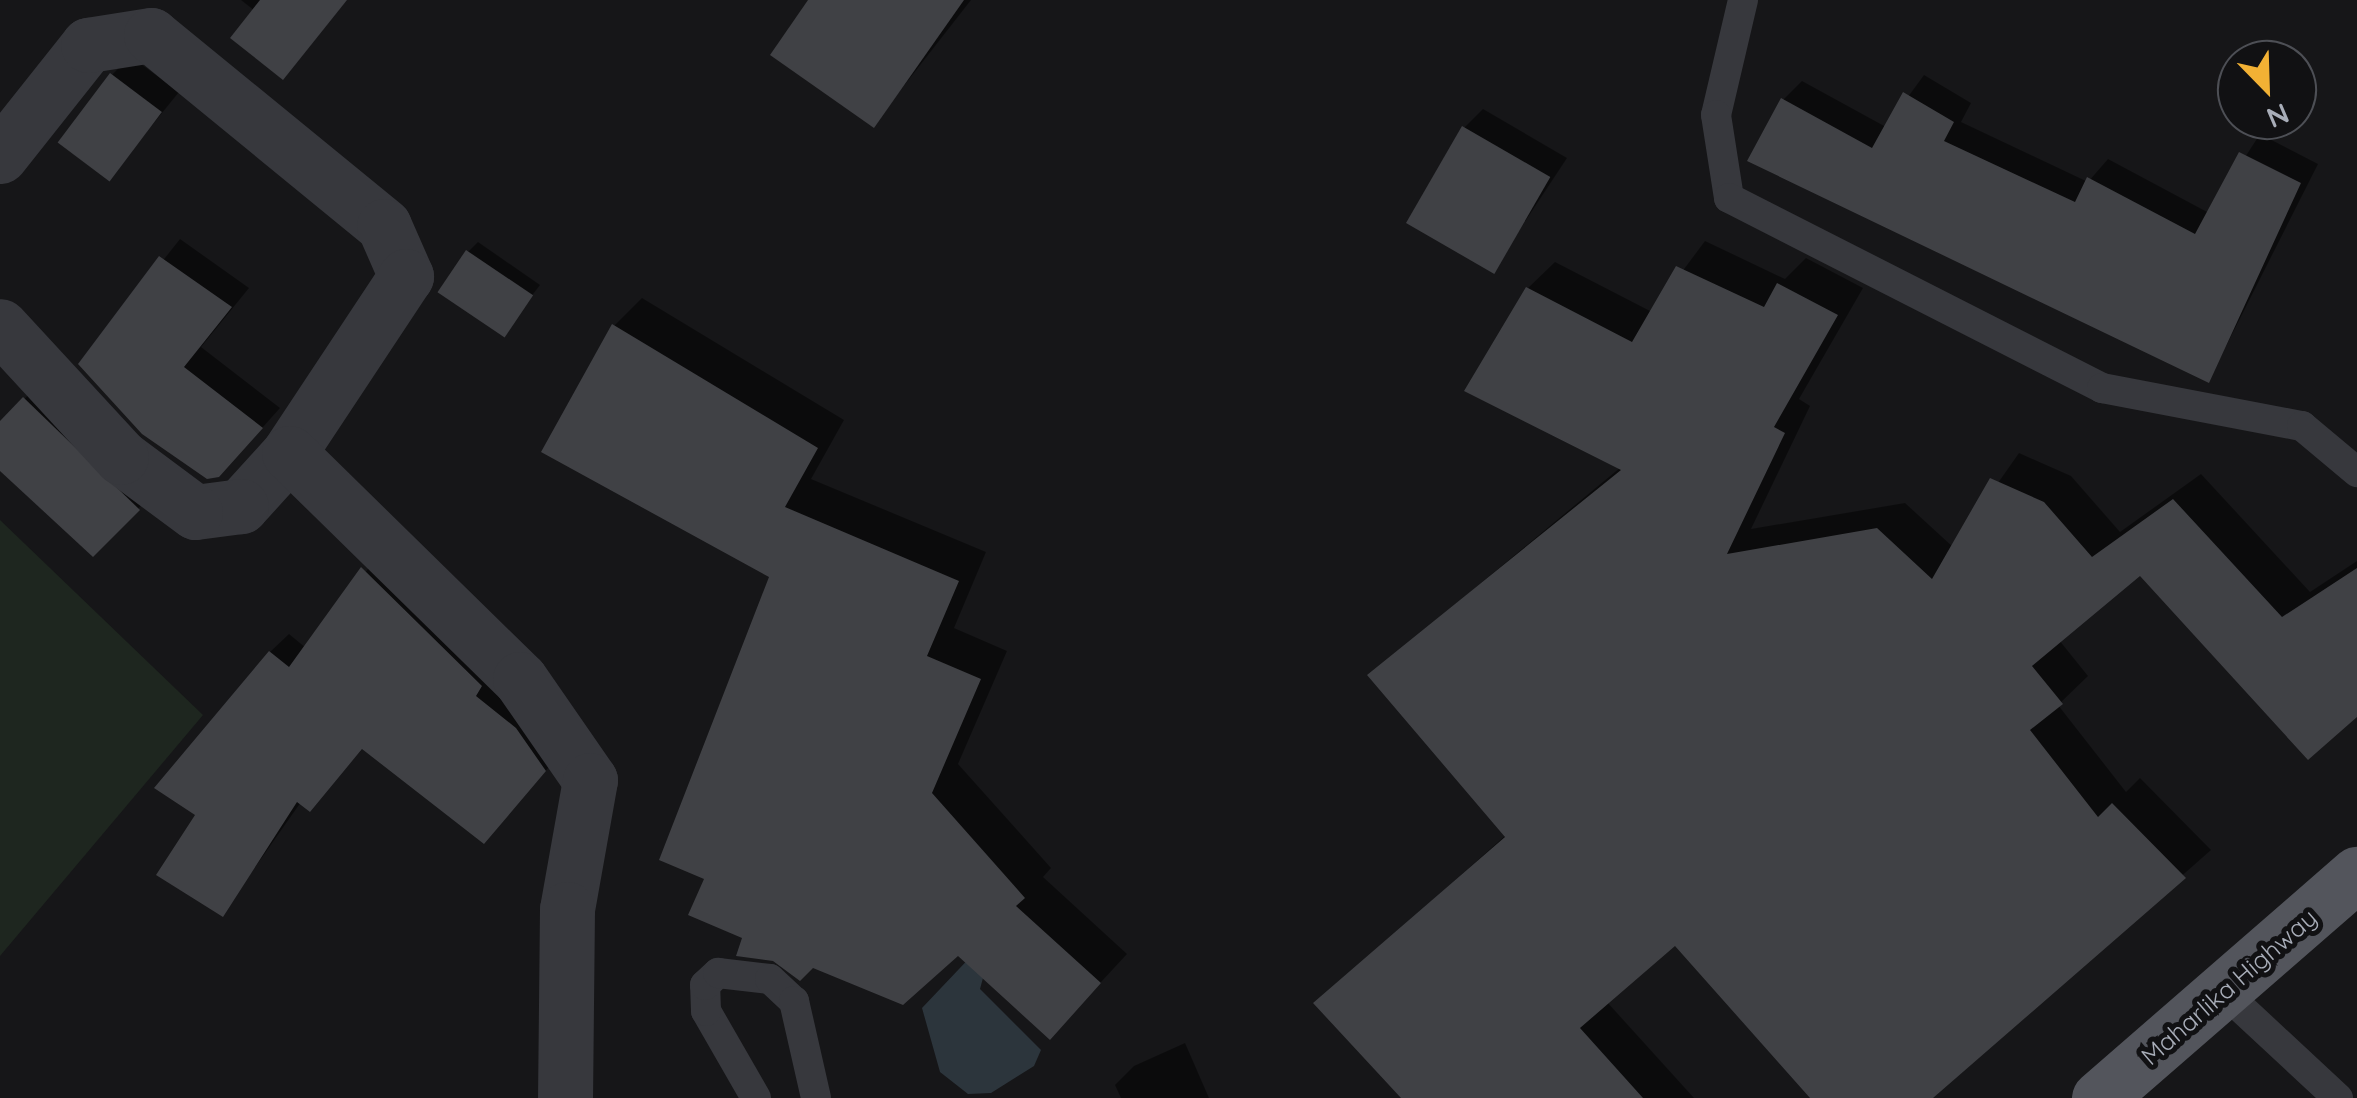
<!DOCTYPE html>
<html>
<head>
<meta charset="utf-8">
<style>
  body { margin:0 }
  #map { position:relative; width:2357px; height:1098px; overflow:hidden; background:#161618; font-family:Quicksand,sans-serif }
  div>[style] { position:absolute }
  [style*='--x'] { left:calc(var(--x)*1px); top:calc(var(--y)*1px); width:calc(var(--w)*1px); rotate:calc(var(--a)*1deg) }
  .green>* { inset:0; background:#1e261f }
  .water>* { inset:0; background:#2c353c }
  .shadow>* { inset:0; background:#0007 }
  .building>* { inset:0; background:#404145; transform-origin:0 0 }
  .lane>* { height:30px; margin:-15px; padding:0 15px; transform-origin:15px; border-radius:15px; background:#37383d }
  .street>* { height:55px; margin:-27.5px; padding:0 27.5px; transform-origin:27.5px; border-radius:27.5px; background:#37383d }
  .primary>* { height:55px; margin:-27.5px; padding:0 27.5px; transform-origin:27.5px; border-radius:27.5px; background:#53555c }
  span { translate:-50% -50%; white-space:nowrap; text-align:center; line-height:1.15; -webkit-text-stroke:10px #111113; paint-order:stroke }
  .street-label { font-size:25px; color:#a8adb8 }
  .north { position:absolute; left:2217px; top:40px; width:100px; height:100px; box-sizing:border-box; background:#111113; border:2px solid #4d4f55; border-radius:50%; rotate:157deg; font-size:28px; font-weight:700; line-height:40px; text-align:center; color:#a8adb8 }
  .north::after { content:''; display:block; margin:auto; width:35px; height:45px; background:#f2b134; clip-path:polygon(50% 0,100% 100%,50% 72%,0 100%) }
</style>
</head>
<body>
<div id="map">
  <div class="green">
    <i style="clip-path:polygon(0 520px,203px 715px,0 956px)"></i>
  </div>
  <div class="water">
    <i style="clip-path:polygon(996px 930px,980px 989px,1041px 1050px,1034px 1066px,991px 1093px,968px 1094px,940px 1072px,922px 1008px)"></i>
  </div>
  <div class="shadow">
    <i style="clip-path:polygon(241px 0,347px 0,255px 11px)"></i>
    <i style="clip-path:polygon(811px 0,971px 0,874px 124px)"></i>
    <i style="clip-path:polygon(130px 56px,179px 92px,110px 177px,112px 75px)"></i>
    <i style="clip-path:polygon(1924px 75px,1971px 103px,1961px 122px,2088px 182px,2108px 159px,2209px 213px,2260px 134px,2318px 164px,2220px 358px,1783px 100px,1802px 81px,1886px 127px)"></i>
    <i style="clip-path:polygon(1483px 109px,1567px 158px,1493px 270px,1464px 128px)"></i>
    <i style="clip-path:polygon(180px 239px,249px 288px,201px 347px,280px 408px,238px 455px,81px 364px)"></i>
    <i style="clip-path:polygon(1705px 241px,1785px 279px,1806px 258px,1863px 288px,1799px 399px,1810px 406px,1751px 529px,1905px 503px,1953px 547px,2019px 453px,2071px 476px,2120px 532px,2201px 474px,2310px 592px,2357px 561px,2357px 714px,2140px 572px,2059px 640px,2088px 676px,2058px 705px,2126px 792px,2140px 778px,2211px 850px,1930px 1098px,1813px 1098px,1675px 943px,1607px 1002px,1694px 1098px,1404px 1098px,1317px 1003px,1506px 835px,1370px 675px,1621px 467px,1528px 288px,1555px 262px,1652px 312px)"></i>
    <i style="clip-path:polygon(478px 242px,540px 285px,503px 333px,468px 252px)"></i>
    <i style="clip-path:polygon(642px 298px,844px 420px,811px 479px,986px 552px,954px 628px,1007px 651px,958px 764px,1051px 868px,1043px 877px,1127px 954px,1050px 1037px,958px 953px,745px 936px,707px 878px,772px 576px,614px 326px)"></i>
    <i style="clip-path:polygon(43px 380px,157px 490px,93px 553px,0 468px,0 424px)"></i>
    <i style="clip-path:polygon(382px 551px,563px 751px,484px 841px,364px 747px,310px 809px,301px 802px,222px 914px,199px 814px,270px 652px,289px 634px,306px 648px)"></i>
    <i style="clip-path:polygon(1185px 1043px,1209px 1098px,1121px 1098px,1115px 1085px,1134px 1066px)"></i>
  </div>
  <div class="building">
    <i style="clip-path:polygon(260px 0,347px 0,283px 80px,230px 38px)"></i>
    <i style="clip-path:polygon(808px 0,964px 0,874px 128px,770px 55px)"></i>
    <i style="left:110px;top:73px;width:65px;height:87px;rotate:37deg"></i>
    <i style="clip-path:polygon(1903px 92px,1954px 122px,1944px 141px,2075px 202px,2087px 177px,2195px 234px,2239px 152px,2301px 183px,2209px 383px,1747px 161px,1781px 98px,1872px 148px)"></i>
    <i style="left:1462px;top:126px;width:102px;height:112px;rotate:30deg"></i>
    <i style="left:466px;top:250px;width:81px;height:51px;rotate:34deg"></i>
    <i style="clip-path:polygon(159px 256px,232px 307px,184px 367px,263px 428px,219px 477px,207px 479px,142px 434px,78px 364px)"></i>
    <i style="clip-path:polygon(1676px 266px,1764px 307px,1777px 283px,1838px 315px,1774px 427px,1785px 433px,1727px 554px,1877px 528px,1932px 579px,1990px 478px,2044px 502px,2092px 557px,2173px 499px,2282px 617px,2357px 568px,2357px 717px,2308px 760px,2140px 576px,2032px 666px,2063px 704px,2030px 730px,2098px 817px,2112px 803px,2186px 878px,1933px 1098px,1810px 1098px,1675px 946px,1580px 1028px,1643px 1098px,1401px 1098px,1313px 1003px,1505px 837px,1367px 675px,1621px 470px,1464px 391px,1526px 287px,1632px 342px)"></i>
    <i style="clip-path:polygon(612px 324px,818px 448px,785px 507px,959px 581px,927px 656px,981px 679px,932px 793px,1025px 898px,1016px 906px,1101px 983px,1050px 1040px,958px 956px,903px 1005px,813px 968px,800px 981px,773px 961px,736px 956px,742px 938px,688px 915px,704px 879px,659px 860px,769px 577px,541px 452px)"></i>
    <i style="clip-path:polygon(23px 397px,140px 510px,93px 557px,0 471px,0 421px)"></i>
    <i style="clip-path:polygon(361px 567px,482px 686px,476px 696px,516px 728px,546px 771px,484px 844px,362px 749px,310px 812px,297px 802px,223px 917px,156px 875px,195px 815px,154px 788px,269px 651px,289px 667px)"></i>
  </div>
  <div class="lane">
    <i style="--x:1743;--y:0;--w:118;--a:103.2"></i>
    <i style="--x:1716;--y:115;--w:84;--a:81.1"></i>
    <i style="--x:1729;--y:198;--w:419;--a:27"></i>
    <i style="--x:2102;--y:388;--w:204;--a:10.8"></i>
    <i style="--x:2302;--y:426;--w:72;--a:39.9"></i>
    <i style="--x:2226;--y:994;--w:153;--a:42.9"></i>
    <i style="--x:756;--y:1098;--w:100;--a:-119.9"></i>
    <i style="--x:706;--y:1011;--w:26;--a:-92"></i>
    <i style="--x:705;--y:985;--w:18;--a:-43"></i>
    <i style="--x:718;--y:973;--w:52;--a:6.6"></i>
    <i style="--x:770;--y:979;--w:33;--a:43"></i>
    <i style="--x:794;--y:1001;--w:99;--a:77.2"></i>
  </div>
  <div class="street">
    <i style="--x:0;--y:156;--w:142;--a:-51.6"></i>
    <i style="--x:88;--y:45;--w:64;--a:-9"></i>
    <i style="--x:151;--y:35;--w:301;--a:39.3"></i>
    <i style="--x:384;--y:226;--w:55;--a:66.3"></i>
    <i style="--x:406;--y:276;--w:212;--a:123.5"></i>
    <i style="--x:289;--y:453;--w:72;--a:132.2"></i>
    <i style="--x:241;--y:506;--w:46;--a:172.6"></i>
    <i style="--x:195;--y:512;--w:92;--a:-143.4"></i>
    <i style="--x:121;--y:457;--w:178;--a:-132.7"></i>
    <i style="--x:289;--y:453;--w:323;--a:44.4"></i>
    <i style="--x:520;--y:679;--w:123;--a:55.3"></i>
    <i style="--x:590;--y:780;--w:131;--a:100.1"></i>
    <i style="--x:567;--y:909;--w:189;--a:90.6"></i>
  </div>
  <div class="primary">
    <i style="--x:2099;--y:1098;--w:342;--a:-41"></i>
  </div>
  <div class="street-label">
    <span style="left:2229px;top:987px;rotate:-41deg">Maharlika Highway</span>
  </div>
  <div class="north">N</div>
</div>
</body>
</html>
